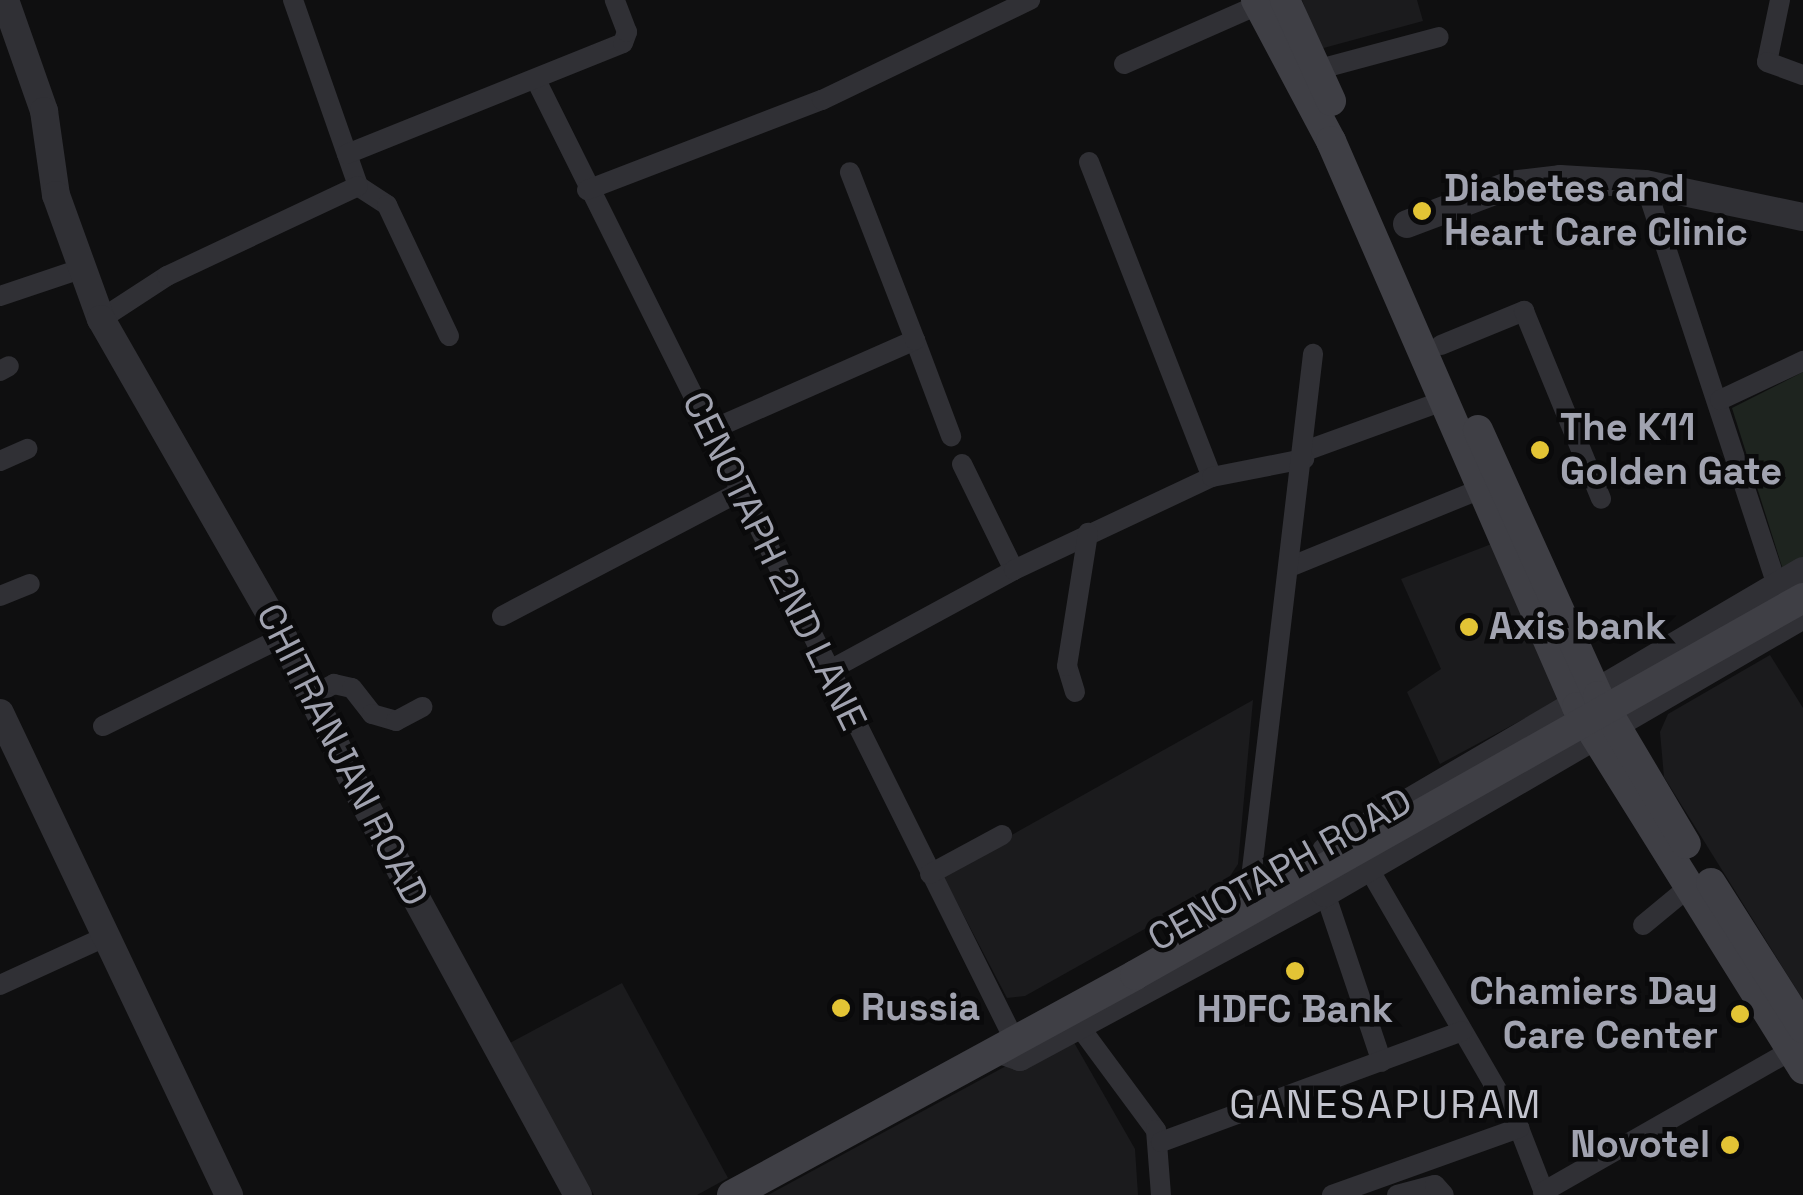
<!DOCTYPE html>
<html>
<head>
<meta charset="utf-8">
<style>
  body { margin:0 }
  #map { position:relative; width:1803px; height:1195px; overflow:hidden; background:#0f0f10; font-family:"Space Grotesk",sans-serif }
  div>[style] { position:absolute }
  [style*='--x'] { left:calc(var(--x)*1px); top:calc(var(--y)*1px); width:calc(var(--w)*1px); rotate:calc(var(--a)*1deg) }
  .built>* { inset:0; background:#1b1b1d }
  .green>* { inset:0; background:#1e241f }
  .minor>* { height:20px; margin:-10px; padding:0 10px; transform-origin:10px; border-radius:10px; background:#303035 }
  .tertiary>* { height:28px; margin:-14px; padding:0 14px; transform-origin:14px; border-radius:14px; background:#303035 }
  .secondary>* { height:30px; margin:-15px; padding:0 15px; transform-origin:15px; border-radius:15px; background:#3f3f45 }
  .secondary-bridge>* { height:30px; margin:-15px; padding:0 15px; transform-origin:15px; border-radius:15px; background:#3f3f45 }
  .dots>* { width:28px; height:28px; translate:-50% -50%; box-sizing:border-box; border:5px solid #0a0a0b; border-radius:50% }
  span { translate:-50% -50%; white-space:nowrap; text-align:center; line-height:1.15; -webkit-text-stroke:9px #0a0a0b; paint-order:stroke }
  .poi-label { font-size:38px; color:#a1a3b0; font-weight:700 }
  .left { translate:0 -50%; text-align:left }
  .right { translate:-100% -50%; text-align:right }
  .street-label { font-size:38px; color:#a1a3b0 }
  .neighbourhood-label { font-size:40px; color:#c2c3cd; letter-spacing:2.5px }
</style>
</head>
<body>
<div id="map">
  <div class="built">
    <i style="clip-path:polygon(1302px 0,1417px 0,1423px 21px,1320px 49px)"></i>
    <i style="clip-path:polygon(1494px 543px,1562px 690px,1557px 701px,1440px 764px,1407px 692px,1441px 669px,1401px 579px)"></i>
    <i style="clip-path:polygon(1770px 655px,1803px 708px,1803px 1000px,1664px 777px,1660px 732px,1668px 714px)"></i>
    <i style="clip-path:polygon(1253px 700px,1238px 864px,1225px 884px,1025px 996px,1007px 998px,942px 874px)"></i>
    <i style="clip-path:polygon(622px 983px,728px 1178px,697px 1195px,594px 1195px,508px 1044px)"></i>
    <i style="clip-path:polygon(1072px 1039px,1135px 1149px,1138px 1195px,768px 1195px,1054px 1040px)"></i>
  </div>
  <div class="green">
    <i style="clip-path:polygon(1803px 372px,1803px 562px,1784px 573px,1732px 408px)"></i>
  </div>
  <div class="minor">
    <i style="--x:293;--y:0;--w:197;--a:70.7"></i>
    <i style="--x:358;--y:186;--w:35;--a:33"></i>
    <i style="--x:387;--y:205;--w:145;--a:64.7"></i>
    <i style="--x:1780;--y:0;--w:63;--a:101.8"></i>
    <i style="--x:1767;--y:62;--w:38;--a:20"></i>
    <i style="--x:1124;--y:64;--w:146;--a:-23.8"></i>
    <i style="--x:1316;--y:70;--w:127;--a:-15"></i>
    <i style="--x:536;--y:80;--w:1074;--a:63.51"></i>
    <i style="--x:347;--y:154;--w:297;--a:-21.9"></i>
    <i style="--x:623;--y:43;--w:12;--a:-70"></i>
    <i style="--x:627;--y:32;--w:34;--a:-111"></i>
    <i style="--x:1089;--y:162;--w:338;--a:68.7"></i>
    <i style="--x:1645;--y:184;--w:422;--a:71.8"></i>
    <i style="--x:587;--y:190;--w:252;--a:-21"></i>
    <i style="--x:822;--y:100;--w:231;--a:-25.7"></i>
    <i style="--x:0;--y:296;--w:88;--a:-18.6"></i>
    <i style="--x:101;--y:319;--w:79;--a:-33.1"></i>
    <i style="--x:167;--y:276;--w:211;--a:-25.2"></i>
    <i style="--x:915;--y:340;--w:103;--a:69.4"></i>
    <i style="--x:1441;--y:345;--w:90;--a:-22.3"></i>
    <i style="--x:1524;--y:311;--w:203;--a:67.7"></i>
    <i style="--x:0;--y:371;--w:10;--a:-29"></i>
    <i style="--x:1720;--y:400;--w:92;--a:-25.2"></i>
    <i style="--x:711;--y:430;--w:223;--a:-23.8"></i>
    <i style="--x:915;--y:340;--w:180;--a:-111.2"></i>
    <i style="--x:1305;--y:451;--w:150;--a:-19.9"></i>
    <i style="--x:0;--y:461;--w:30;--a:-24"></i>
    <i style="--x:962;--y:464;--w:118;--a:63.9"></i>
    <i style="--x:1292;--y:566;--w:204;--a:-22.2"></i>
    <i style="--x:0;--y:596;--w:32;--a:-22"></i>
    <i style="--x:502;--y:616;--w:267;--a:-27.6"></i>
    <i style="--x:830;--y:670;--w:209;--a:-28.5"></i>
    <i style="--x:1014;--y:570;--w:219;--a:-25.2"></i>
    <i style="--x:1212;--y:477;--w:94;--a:-11.1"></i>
    <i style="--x:1075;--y:692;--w:27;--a:-107"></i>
    <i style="--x:1067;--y:666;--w:135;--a:-81"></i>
    <i style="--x:312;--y:696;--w:25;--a:-29"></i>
    <i style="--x:334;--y:684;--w:18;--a:13"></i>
    <i style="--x:352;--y:688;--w:33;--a:52"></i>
    <i style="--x:372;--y:714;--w:25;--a:16"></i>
    <i style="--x:396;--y:721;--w:30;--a:-28"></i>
    <i style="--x:103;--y:726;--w:201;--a:-26.3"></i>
    <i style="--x:1369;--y:869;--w:299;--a:59.9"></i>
    <i style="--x:1519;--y:1128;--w:72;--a:68.8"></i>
    <i style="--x:930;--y:874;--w:82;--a:-28.4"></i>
    <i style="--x:1325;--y:893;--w:178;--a:71.4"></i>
    <i style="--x:1249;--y:895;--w:545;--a:-83.25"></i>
    <i style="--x:1643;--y:925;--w:60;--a:-39.6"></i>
    <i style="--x:0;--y:985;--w:115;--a:-24.6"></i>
    <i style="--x:1079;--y:1026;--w:129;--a:53.5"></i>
    <i style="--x:1156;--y:1130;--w:65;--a:85.6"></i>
    <i style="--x:1161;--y:1142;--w:321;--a:-20.2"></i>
    <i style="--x:1543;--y:1192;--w:287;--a:-29.7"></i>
    <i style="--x:1332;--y:1195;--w:199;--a:-19.7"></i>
    <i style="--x:1397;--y:1195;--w:39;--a:-15"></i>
    <i style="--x:1435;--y:1185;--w:13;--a:48"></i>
  </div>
  <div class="tertiary">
    <i style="--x:5;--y:0;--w:118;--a:70.6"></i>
    <i style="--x:44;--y:111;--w:85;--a:81.9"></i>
    <i style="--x:56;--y:195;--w:132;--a:70.1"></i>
    <i style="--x:101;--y:319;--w:366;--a:60.2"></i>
    <i style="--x:283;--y:637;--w:180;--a:64"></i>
    <i style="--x:362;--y:799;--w:451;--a:61.4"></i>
    <i style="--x:1407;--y:224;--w:110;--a:-20.7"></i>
    <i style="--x:1510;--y:185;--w:50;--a:-6.8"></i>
    <i style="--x:1560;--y:179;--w:85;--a:3.4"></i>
    <i style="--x:1645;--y:184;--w:161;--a:11.8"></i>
    <i style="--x:0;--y:713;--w:534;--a:64.59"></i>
    <i style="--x:1326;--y:851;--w:553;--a:-30.41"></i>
    <i style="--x:1000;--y:1050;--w:21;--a:19"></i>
    <i style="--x:1020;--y:1057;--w:346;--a:-28.3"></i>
    <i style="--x:1325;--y:893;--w:553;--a:-30.18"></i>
  </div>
  <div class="secondary">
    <i style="--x:1256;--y:0;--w:160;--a:62"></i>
    <i style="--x:1331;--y:141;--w:617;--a:66.51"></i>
    <i style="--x:1577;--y:707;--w:427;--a:58"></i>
    <i style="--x:1285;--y:0;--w:111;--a:65.5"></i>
    <i style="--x:1478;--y:430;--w:292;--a:65.7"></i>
    <i style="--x:1598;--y:696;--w:172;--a:59.3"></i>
    <i style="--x:1711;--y:883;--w:172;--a:57.6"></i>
    <i style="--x:732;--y:1195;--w:459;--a:-28.6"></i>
  </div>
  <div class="secondary-bridge">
    <i style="--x:1135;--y:975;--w:767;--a:-29.44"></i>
  </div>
  <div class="dots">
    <i style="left:1422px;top:211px;background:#e3c435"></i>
    <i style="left:1540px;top:450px;background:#e3c435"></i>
    <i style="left:1469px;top:627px;background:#e3c435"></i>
    <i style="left:1295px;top:971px;background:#e3c435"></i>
    <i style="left:841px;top:1008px;background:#e3c435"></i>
    <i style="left:1740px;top:1014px;background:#e3c435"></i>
    <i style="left:1730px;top:1145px;background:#e3c435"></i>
  </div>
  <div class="poi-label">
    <span class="left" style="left:1444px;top:211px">Diabetes and<br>Heart Care Clinic</span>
    <span class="left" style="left:1560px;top:450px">The K11<br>Golden Gate</span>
    <span class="left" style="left:1489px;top:627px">Axis bank</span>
    <span class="right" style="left:1718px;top:1014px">Chamiers Day<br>Care Center</span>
    <span class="left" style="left:861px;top:1008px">Russia</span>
    <span style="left:1295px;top:1010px">HDFC Bank</span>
    <span class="right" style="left:1710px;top:1145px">Novotel</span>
  </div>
  <div class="street-label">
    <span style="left:774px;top:561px;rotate:64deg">CENOTAPH 2ND LANE</span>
    <span style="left:342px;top:755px;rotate:63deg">CHITRANJAN ROAD</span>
    <span style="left:1280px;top:870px;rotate:-29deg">CENOTAPH ROAD</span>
  </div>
  <div class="neighbourhood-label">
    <span style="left:1386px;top:1105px">GANESAPURAM</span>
  </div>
</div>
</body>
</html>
